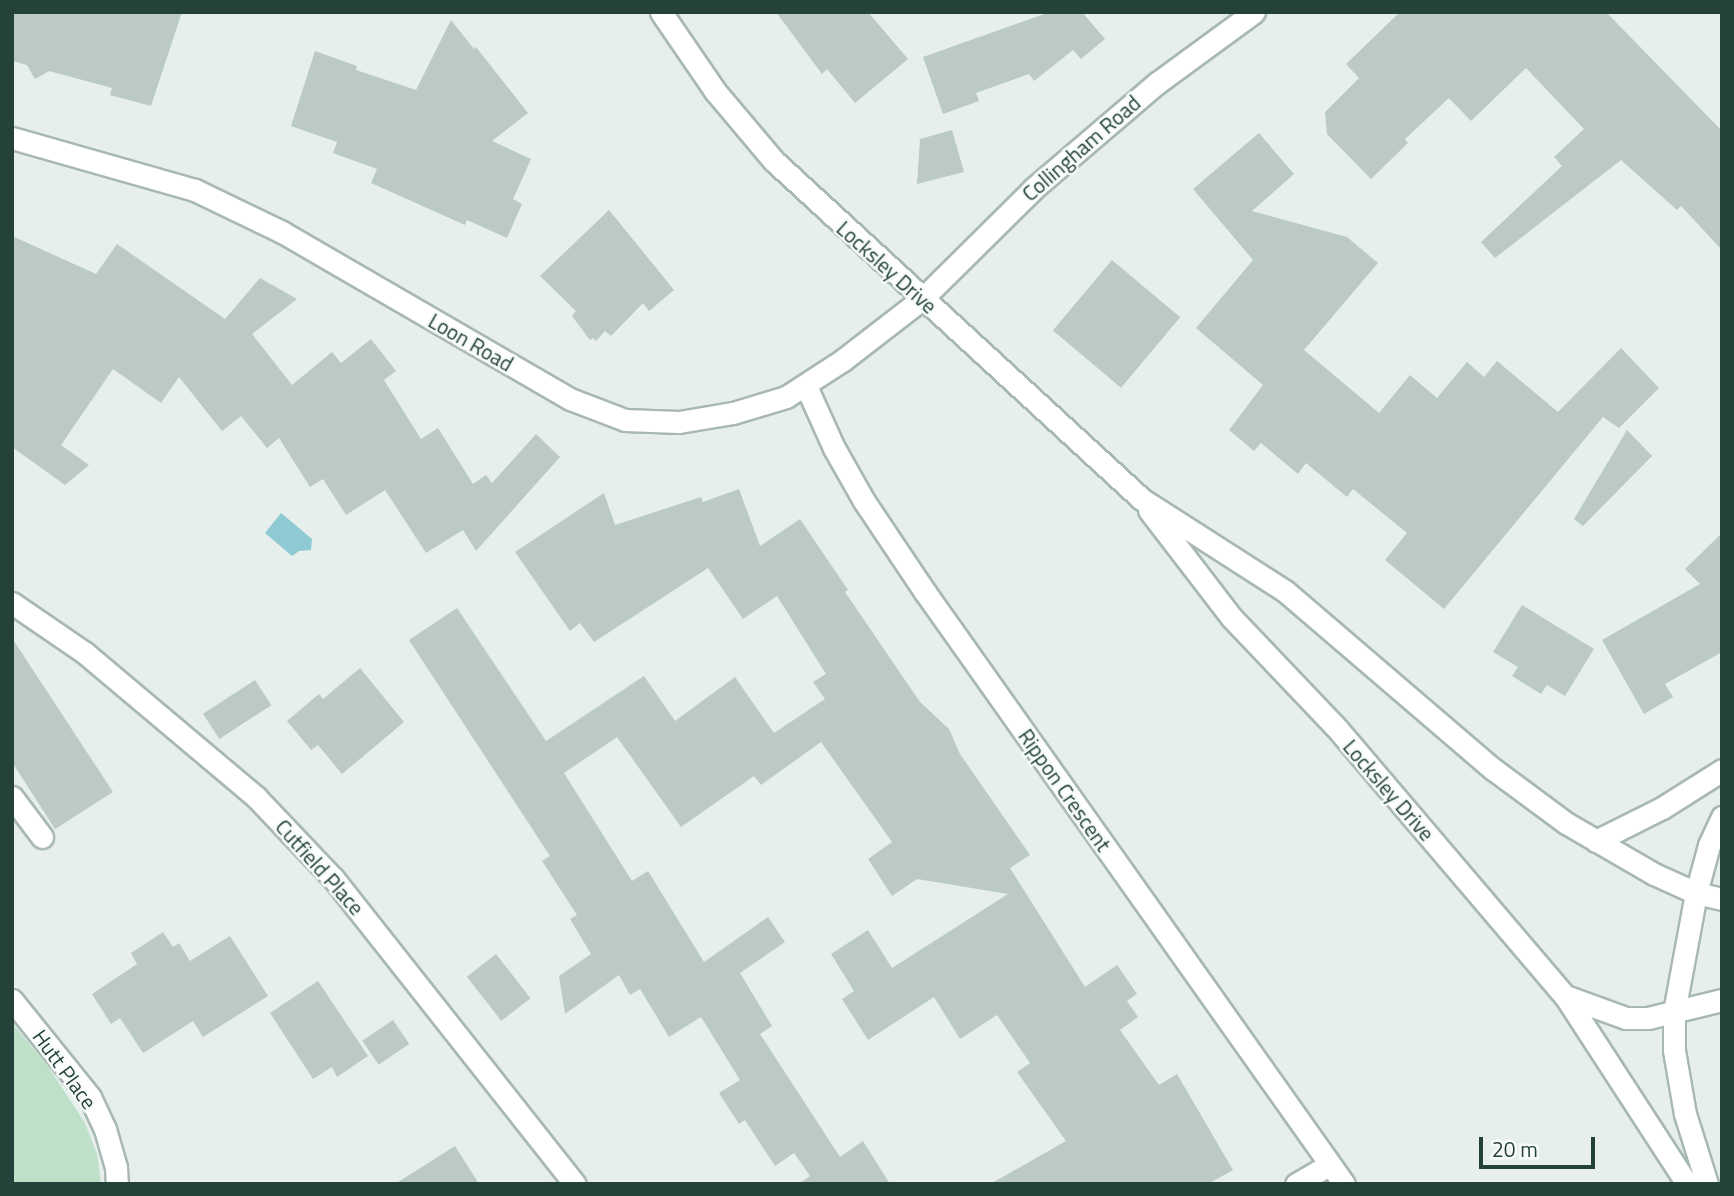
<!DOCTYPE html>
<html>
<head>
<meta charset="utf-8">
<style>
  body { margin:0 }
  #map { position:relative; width:1734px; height:1196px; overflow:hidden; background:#e6efeb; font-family:"Titillium Web",sans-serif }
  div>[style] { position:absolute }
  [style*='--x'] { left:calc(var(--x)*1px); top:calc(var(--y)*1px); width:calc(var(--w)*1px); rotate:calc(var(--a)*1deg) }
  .green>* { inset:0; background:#bfe0c8 }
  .water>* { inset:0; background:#8ec9d4 }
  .building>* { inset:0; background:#bbcac4; transform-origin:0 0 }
  .roads { filter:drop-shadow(2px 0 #a8b8b2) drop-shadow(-2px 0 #a8b8b2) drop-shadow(0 2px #a8b8b2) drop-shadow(0 -2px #a8b8b2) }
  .street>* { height:21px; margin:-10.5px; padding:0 10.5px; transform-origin:10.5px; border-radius:10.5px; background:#fff }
  .secondary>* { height:21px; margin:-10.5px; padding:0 10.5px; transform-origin:10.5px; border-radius:10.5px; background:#fff }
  span { translate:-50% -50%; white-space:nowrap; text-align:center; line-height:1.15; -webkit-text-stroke:5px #f7fbf9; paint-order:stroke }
  .street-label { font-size:21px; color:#24423a }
  .frame { position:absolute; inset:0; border:14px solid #24423a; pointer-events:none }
  .scale { position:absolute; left:1479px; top:1137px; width:116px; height:32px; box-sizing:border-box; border:4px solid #24423a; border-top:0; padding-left:9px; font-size:21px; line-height:24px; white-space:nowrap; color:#24423a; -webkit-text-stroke:5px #f7fbf9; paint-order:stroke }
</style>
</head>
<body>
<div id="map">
  <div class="green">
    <i style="clip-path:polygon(12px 1023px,47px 1065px,85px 1123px,97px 1154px,101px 1184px,12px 1184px)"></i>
  </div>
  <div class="water">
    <i style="clip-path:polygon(281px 513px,312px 539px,311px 550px,299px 551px,292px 556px,265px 533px)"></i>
  </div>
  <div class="building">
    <i style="clip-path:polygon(12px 12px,182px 12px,151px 106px,110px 95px,112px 88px,49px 71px,35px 79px,27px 65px,12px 61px)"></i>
    <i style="clip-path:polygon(776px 12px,868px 12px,908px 59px,855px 103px,827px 69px,822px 74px)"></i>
    <i style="clip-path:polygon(1050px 12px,1082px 12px,1105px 39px,1081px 59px,1073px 50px,1034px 81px,1029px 74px,976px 93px,979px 101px,943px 114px,923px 57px)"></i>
    <i style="clip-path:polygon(1400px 12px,1606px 12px,1722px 131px,1722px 250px,1681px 206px,1677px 210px,1621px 160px,1495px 258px,1481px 242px,1562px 166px,1554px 157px,1584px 129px,1526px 68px,1471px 121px,1449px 98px,1405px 139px,1408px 143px,1371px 179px,1327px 134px,1325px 112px,1359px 78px,1346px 64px)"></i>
    <i style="clip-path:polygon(451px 20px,474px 49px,476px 47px,528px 113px,492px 141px,531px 159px,513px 199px,522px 204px,507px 238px,467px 220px,465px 225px,371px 183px,377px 169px,333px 153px,337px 142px,291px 126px,315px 51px,357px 66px,356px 70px,416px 90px)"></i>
    <i style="clip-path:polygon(952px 130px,964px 172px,917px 184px,920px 139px)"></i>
    <i style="clip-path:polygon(1259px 133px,1294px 174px,1252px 211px,1347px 237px,1378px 263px,1304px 350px,1379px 413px,1410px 375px,1437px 398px,1467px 362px,1484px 377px,1497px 361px,1558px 412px,1621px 348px,1659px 388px,1619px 428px,1603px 417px,1444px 609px,1385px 560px,1407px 533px,1353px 489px,1347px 497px,1306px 463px,1298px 474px,1261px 443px,1254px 451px,1229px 430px,1263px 385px,1196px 328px,1253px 260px,1193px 189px)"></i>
    <i style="clip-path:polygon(609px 210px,674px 290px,649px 311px,643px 303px,611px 336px,605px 331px,596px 341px,593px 338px,590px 340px,572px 316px,576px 311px,540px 276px)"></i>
    <i style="clip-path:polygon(12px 236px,96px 274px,117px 244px,225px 319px,260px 278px,297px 299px,252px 334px,292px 385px,332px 352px,341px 363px,371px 339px,396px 371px,384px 380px,421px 439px,438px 428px,473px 484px,486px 475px,492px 483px,536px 434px,560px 457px,476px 551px,463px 530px,426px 553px,385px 490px,346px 515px,323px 479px,310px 487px,279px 438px,267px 448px,241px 416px,222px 431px,179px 377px,161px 403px,113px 369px,61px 445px,89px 465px,65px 485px,12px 447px)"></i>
    <i style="left:1112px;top:260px;width:89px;height:92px;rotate:40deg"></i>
    <i style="clip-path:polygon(1627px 430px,1652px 456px,1583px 526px,1574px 519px)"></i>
    <i style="clip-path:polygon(739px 489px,760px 546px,800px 519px,848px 590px,845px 592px,920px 702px,949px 729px,960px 754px,1030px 855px,1010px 868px,1085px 987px,1117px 965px,1137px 994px,1127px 1001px,1138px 1017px,1120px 1030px,1159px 1085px,1177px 1074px,1233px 1170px,1208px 1184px,992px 1183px,1066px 1141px,1017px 1072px,1030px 1063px,997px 1015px,960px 1039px,934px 997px,868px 1040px,842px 999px,854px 991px,831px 954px,868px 930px,892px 968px,1008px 894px,917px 879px,892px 896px,868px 859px,892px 842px,821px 742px,761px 785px,754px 776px,681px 827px,617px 737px,564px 773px,632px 881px,648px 871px,704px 962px,768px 917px,785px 942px,740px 973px,772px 1026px,760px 1034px,840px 1157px,863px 1141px,890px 1184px,799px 1184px,810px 1176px,794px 1153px,775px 1166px,745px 1120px,739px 1124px,719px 1093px,740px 1080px,701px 1017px,669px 1037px,640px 989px,630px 995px,619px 975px,565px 1014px,559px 976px,591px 954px,570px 919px,577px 915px,542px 861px,550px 856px,409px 640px,457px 608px,546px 741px,644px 676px,675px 721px,735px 677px,774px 733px,825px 699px,813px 682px,826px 674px,777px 596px,743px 619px,708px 568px,594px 642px,580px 623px,570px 631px,515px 552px,604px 493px,615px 525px,701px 497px,703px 502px)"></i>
    <i style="clip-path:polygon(1722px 533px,1722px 652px,1665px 684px,1673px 697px,1644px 714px,1602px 640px,1700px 584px,1685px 569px)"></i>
    <i style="clip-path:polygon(1522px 605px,1594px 649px,1565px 696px,1547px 685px,1541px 694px,1512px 676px,1518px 667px,1493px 652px)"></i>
    <i style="clip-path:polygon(12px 638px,113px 792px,55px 829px,12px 762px)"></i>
    <i style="clip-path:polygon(360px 668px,404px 722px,342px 774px,318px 745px,311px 750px,287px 721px,319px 694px,323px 699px)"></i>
    <i style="left:255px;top:680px;width:30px;height:62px;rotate:57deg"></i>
    <i style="clip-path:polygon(163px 932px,173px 947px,179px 943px,190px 961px,230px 936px,268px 996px,203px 1037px,193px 1021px,143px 1053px,120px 1018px,111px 1024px,92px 994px,137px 964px,131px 953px)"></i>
    <i style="left:496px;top:954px;width:56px;height:37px;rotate:52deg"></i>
    <i style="clip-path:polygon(318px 981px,368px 1056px,337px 1077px,332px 1067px,313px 1079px,270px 1013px)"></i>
    <i style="left:393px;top:1020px;width:29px;height:37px;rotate:56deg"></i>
    <i style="clip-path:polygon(455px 1146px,479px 1184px,395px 1184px)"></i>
  </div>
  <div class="roads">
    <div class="street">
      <i style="--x:12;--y:138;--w:190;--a:15.9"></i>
      <i style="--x:195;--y:190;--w:97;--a:25.8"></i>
      <i style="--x:282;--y:232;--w:333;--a:30.1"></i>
      <i style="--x:570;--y:399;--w:59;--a:20.9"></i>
      <i style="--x:625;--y:420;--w:54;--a:2.1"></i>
      <i style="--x:679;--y:422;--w:55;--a:-9.5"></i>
      <i style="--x:733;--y:413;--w:55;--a:-16.8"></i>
      <i style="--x:786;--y:397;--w:68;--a:-33"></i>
      <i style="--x:843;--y:360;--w:100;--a:-37.7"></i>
      <i style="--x:922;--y:299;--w:158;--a:-44.7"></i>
      <i style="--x:1034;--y:188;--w:162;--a:-40.5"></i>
      <i style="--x:1157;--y:83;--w:120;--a:-36.2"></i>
      <i style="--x:806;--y:386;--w:68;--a:65.7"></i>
      <i style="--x:834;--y:448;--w:61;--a:60.5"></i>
      <i style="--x:864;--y:501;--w:110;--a:56.2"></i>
      <i style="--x:925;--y:592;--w:725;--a:54.71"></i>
      <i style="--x:12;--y:603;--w:88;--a:34.4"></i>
      <i style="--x:85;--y:653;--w:224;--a:40.1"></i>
      <i style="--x:256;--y:797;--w:112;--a:46.5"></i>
      <i style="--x:333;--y:878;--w:390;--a:51.7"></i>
      <i style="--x:12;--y:797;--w:50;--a:53.1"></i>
      <i style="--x:12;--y:1000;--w:124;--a:51.2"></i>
      <i style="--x:90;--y:1097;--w:35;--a:65"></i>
      <i style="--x:105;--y:1129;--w:40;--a:74"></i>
      <i style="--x:116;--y:1167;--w:17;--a:87"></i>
      <i style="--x:1296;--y:1184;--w:38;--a:-30"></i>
    </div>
    <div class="secondary">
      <i style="--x:661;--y:12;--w:96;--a:55.6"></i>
      <i style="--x:715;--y:91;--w:92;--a:49.9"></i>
      <i style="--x:774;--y:161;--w:498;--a:42.6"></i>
      <i style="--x:1140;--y:498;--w:172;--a:32.7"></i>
      <i style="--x:1285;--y:591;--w:274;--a:40.6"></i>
      <i style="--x:1493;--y:769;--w:91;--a:36.5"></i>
      <i style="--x:1566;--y:823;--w:102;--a:30.1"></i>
      <i style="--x:1654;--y:874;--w:46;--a:24.3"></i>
      <i style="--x:1696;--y:893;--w:27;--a:13"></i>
      <i style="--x:1149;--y:510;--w:136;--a:52.5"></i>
      <i style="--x:1232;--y:618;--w:149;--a:46.4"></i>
      <i style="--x:1335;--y:726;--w:355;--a:49.6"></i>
      <i style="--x:1565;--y:996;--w:65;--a:19.8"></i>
      <i style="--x:1626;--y:1018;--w:22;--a:0"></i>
      <i style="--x:1648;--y:1018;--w:76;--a:-13.7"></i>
      <i style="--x:1596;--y:841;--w:74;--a:-26.6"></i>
      <i style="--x:1662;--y:808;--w:71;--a:-32.3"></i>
      <i style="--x:1565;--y:996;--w:224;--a:57"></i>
      <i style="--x:1707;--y:1184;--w:73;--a:-107.4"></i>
      <i style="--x:1685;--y:1114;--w:65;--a:-99.8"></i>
      <i style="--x:1674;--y:1050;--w:38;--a:-90"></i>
      <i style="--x:1674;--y:1012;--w:121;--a:-79.5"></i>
      <i style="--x:1696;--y:893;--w:50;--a:-74.8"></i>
      <i style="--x:1709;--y:845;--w:31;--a:-65"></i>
    </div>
  </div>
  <div class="street-label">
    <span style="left:1081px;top:148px;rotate:-41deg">Collingham Road</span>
    <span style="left:887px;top:267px;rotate:42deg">Locksley Drive</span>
    <span style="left:471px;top:342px;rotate:30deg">Loon Road</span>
    <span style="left:1065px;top:790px;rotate:55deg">Rippon Crescent</span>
    <span style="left:1389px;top:790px;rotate:49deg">Locksley Drive</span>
    <span style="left:320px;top:867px;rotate:48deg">Cutfield Place</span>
    <span style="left:65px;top:1069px;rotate:54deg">Hutt Place</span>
  </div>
  <div class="frame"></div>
  <div class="scale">20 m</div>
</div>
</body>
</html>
